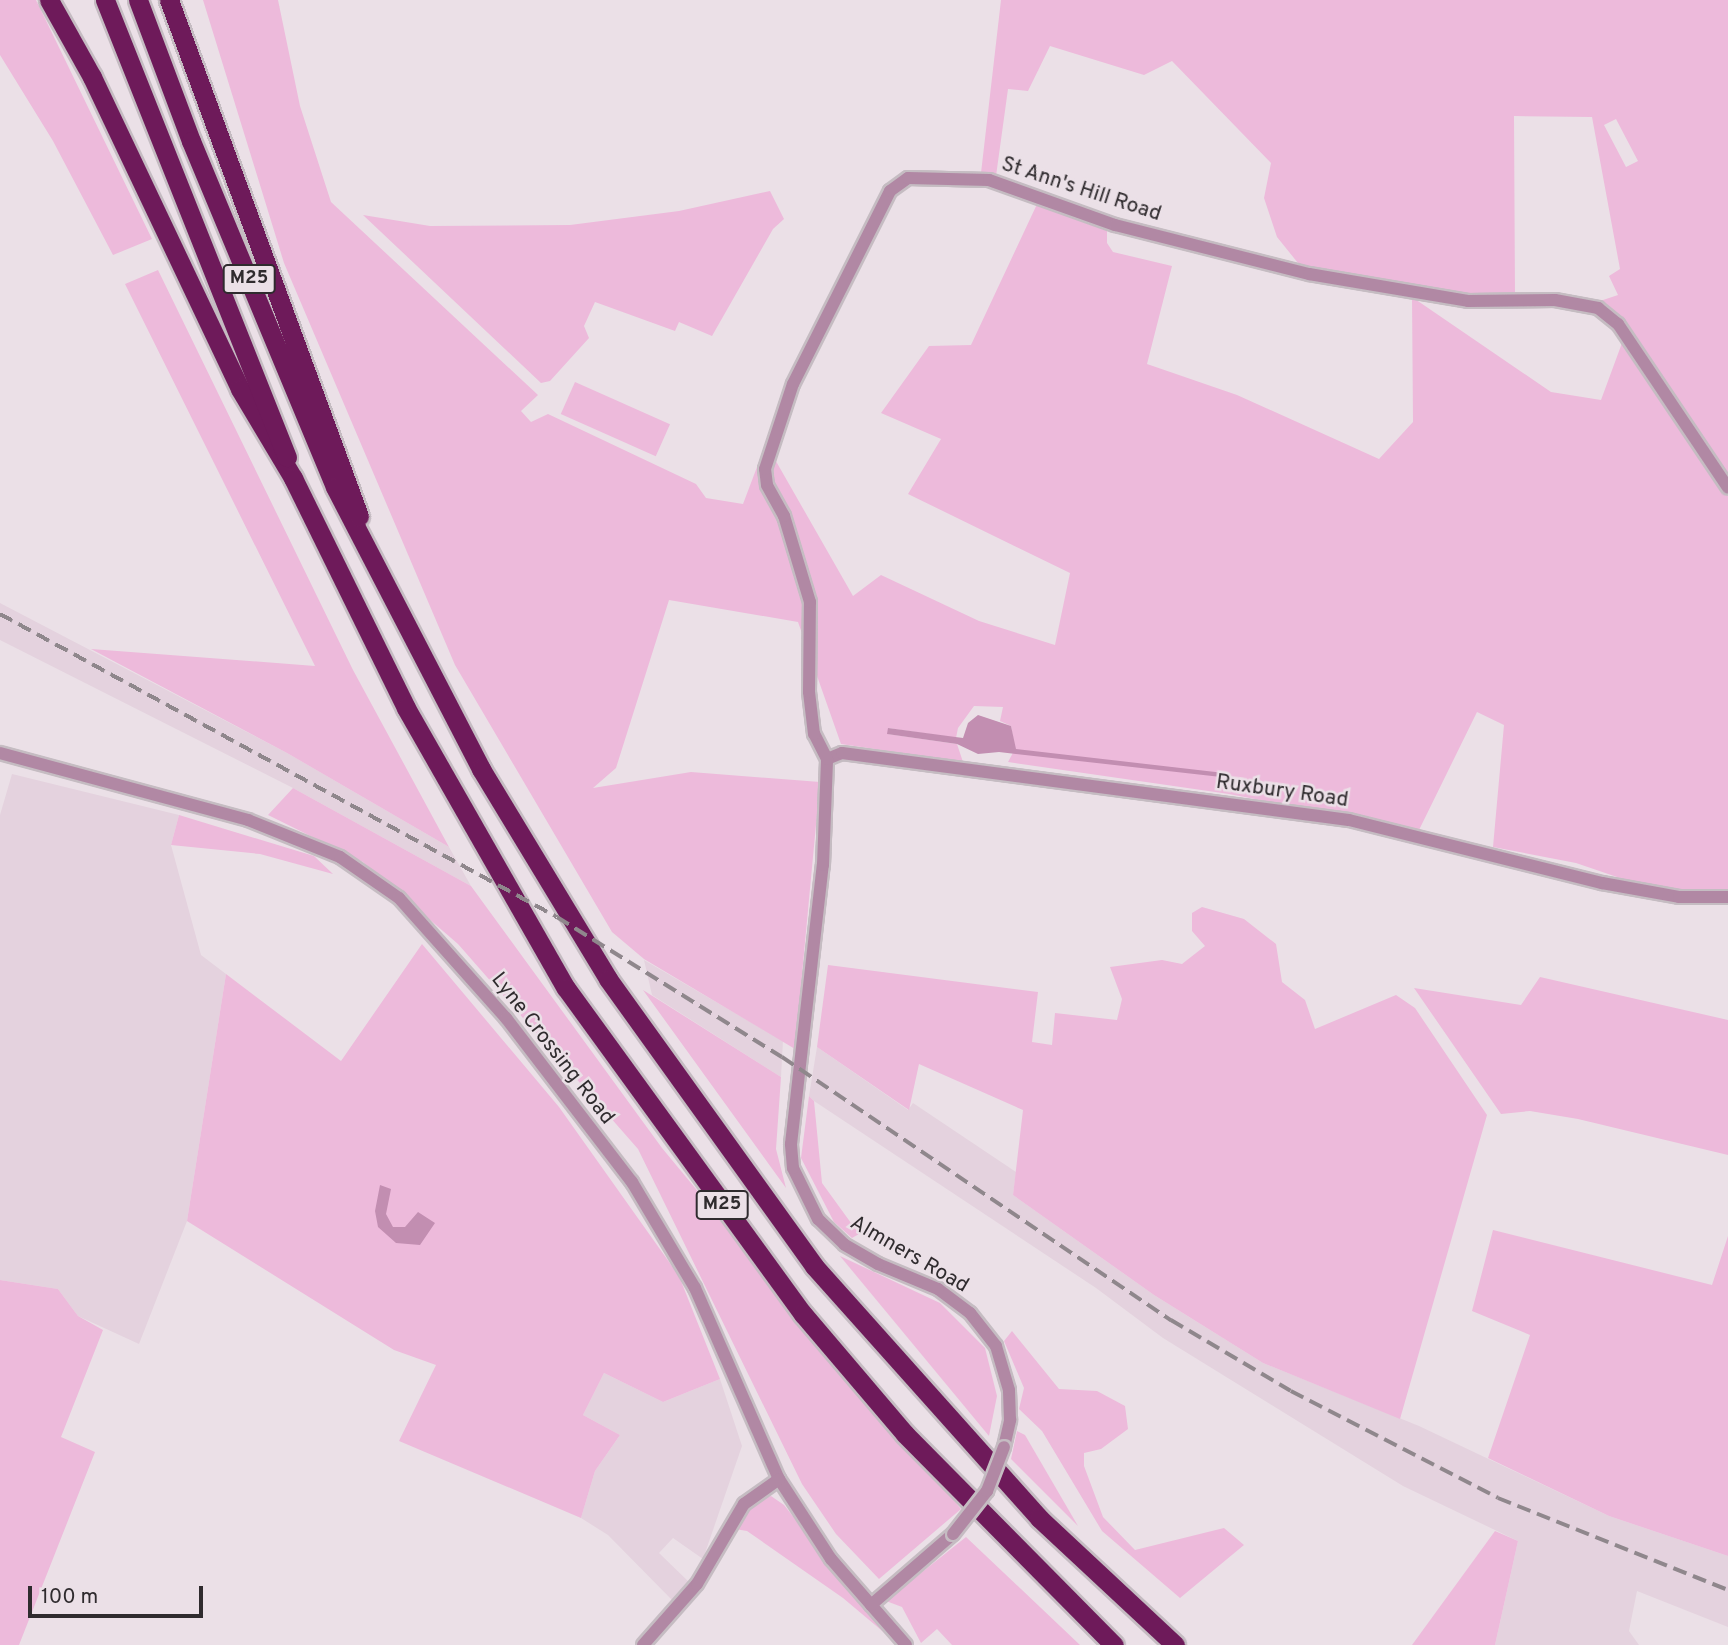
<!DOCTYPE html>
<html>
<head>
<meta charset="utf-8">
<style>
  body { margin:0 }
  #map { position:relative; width:1728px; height:1645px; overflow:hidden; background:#ebe0e7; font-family:Overpass,sans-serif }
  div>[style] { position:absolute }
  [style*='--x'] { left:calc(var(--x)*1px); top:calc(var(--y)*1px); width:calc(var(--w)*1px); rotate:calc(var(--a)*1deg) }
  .built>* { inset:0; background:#e4d2de }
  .green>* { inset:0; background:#edbadb; transform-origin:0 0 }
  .water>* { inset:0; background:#c28eb1 }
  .roads { filter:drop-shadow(2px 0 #c5bcc2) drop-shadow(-2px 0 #c5bcc2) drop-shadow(0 2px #c5bcc2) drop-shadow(0 -2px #c5bcc2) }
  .minor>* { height:12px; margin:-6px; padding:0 6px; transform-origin:6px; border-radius:6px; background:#b188a4 }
  .highway>* { height:19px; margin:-9.5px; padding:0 9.5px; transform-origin:9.5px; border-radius:9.5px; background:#6e1a5a }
  .rail>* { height:3.5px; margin-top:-1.75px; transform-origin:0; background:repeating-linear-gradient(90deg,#8f878c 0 14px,transparent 0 21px) }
  .bridges { filter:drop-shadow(2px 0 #c5bcc2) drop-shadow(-2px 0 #c5bcc2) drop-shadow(0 2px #c5bcc2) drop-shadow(0 -2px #c5bcc2) }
  .minor-bridge>* { height:12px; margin:-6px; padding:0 6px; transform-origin:6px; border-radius:6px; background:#b188a4 }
  span { translate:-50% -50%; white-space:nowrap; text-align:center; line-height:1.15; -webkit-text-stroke:5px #ebe0e7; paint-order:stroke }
  .shield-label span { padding:2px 5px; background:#ebe0e7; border:2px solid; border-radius:5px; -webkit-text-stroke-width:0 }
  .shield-label { font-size:19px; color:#2f2b2e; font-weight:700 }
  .street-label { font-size:21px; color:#2f2b2e }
  .scale { position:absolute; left:28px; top:1586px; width:175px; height:32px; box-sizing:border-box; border:4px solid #2f2b2e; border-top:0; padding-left:9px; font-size:21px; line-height:24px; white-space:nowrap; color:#2f2b2e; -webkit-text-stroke:5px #ebe0e7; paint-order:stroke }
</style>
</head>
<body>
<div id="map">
  <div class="built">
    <i style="clip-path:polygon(0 603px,287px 753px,449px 847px,471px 886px,293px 788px,0 640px)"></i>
    <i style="clip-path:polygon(12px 774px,179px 815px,171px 845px,201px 955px,226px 974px,187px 1221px,139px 1344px,78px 1316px,58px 1289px,0 1280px,0 815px)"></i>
    <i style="clip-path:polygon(644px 960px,783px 1041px,781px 1077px,652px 995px)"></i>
    <i style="clip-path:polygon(817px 1047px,908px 1110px,913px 1103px,1016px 1172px,1013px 1195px,1154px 1295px,1263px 1363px,1419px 1426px,1609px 1516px,1728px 1556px,1728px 1627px,1637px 1591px,1629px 1631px,1639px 1645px,1495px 1645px,1518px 1541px,1403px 1486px,1163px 1338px,1096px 1288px,814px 1101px,809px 1096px)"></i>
    <i style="clip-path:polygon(604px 1373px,663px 1402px,720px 1379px,742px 1446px,703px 1559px,673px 1538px,659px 1553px,690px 1583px,673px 1601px,608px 1535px,581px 1518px,595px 1471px,620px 1435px,583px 1415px)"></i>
  </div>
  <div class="green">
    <i style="clip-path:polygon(0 0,36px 0,152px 239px,113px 255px,53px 141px,0 55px)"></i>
    <i style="clip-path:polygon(evenodd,203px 0,278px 0,300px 106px,331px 202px,538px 395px,521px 411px,531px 422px,548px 414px,696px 484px,706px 498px,743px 504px,771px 430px,781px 434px,773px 456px,853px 596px,881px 575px,979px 621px,1055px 645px,1070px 573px,908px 494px,941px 439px,881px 413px,929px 346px,971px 345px,1038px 202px,1107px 229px,1107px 243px,1113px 252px,1172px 266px,1147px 364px,1237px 395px,1379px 459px,1413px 422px,1412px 297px,1551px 392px,1601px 400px,1622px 343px,1597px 302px,1618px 295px,1609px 276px,1620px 269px,1592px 117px,1514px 116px,1515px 296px,1469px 296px,1302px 268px,1277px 237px,1264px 198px,1271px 163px,1172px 61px,1144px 75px,1050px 46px,1028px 91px,1008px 89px,996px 176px,981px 173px,1001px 0,1728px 0,1728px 889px,1658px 891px,1576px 863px,1493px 847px,1504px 725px,1477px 712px,1419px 830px,1229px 794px,1008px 762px,1015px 749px,1011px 726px,1000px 721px,1003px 707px,974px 706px,958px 728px,956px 738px,888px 728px,888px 734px,957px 744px,963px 762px,841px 744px,798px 622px,669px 600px,616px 768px,593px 788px,691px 772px,820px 782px,795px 1049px,644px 959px,612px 932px,455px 665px,284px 263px,203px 0,1616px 119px,1638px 161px,1626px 167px,1604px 125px,1616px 119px)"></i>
    <i style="clip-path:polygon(770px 191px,784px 219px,773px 229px,712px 336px,679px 322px,675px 331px,595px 302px,584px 326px,589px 338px,550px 381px,541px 383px,363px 215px,430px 226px,570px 225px,679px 211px)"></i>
    <i style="clip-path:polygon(158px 270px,353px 670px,449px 847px,287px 753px,91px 649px,315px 666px,125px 284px)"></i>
    <i style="left:575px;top:382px;width:104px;height:35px;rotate:24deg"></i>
    <i style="clip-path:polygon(293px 788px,471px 886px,662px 1148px,961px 1509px,879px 1579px,836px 1534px,802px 1484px,638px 1149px,458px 944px,363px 862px,268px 815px)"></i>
    <i style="clip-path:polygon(179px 815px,314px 856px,333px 874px,260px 854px,171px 845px)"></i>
    <i style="clip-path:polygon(1202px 907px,1244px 919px,1276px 944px,1282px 982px,1305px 1000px,1315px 1029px,1396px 995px,1415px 1008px,1487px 1115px,1400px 1419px,1263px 1363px,1154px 1295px,1013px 1195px,1023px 1110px,919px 1064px,909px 1110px,817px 1047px,828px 965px,1038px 992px,1032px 1042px,1052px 1045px,1055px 1013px,1117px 1020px,1122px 999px,1110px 967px,1162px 960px,1182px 964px,1205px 946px,1192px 931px,1192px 913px)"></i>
    <i style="clip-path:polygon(422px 944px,559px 1107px,679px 1276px,720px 1379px,663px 1402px,604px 1373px,583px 1415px,620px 1435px,595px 1471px,581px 1518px,399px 1441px,436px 1365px,394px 1350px,187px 1221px,226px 974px,341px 1061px)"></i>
    <i style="clip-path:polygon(1540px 977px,1728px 1020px,1728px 1155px,1578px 1119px,1530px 1111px,1501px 1114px,1414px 988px,1521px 1005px)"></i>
    <i style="clip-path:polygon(643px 990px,781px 1077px,776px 1149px,786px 1188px)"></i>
    <i style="clip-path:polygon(809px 1096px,814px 1101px,822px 1183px,859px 1234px,852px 1238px,834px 1222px,801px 1158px)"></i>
    <i style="clip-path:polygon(1493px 1230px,1712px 1285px,1728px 1236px,1728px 1556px,1609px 1516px,1488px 1458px,1530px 1335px,1472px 1311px)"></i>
    <i style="clip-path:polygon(840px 1256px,940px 1303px,985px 1348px,997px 1396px,989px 1436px)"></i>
    <i style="clip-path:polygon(0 1280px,58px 1289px,78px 1316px,103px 1330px,61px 1437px,95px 1452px,19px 1645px,0 1645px)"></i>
    <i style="clip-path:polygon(1012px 1331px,1059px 1389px,1097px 1391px,1125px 1406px,1128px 1429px,1101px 1449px,1084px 1453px,1084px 1466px,1103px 1517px,1135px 1550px,1224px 1528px,1244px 1545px,1180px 1598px,1102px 1531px,1042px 1431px,1019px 1409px,1024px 1388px,1004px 1341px)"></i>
    <i style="clip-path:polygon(1017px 1431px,1025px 1435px,1078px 1526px,1011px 1459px)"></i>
    <i style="clip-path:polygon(771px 1496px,784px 1505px,887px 1635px,843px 1598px,747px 1531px,735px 1529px,757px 1501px)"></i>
    <i style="clip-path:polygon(1495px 1531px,1518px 1541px,1495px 1645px,1412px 1645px)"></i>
    <i style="clip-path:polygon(966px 1537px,1080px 1645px,952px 1645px,937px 1629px,921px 1643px,902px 1607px,886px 1601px)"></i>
  </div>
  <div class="water">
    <i style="clip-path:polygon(978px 715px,1011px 726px,1016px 749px,1224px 773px,1221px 777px,999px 752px,978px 754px,957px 744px,887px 734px,888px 728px,963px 738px,968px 723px)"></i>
    <i style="clip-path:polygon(380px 1185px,391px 1189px,386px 1214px,393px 1227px,405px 1227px,418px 1212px,435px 1223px,420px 1245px,396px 1243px,378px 1227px,375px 1211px)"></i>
  </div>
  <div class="roads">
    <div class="minor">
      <i style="--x:0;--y:753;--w:257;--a:15.1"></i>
      <i style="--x:248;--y:820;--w:99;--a:21.9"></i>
      <i style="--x:340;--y:857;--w:72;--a:34.8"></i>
      <i style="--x:399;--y:898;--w:161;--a:48.3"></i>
      <i style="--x:506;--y:1018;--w:207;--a:52.5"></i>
      <i style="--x:632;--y:1182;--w:123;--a:59.3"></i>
      <i style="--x:695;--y:1288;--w:209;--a:66.3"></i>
      <i style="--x:779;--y:1479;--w:95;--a:57"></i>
      <i style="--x:831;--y:1559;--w:114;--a:48.9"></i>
      <i style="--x:827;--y:759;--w:16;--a:-22"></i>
      <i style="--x:842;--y:753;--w:511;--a:7.53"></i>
      <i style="--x:1349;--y:820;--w:261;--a:14"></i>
      <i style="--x:1602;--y:883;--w:78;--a:10.3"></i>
      <i style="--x:1679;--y:897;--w:49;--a:0"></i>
      <i style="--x:1004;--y:1447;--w:28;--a:-77"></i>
      <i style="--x:1010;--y:1420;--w:30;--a:-92"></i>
      <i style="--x:1009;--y:1390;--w:46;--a:-106.5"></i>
      <i style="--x:996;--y:1346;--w:42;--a:-128.2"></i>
      <i style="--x:970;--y:1313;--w:40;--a:-143"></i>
      <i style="--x:938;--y:1289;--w:65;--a:-157.4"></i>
      <i style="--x:878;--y:1264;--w:39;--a:-150"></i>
      <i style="--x:844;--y:1244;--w:36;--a:-136"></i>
      <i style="--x:818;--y:1219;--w:57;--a:-116.1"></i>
      <i style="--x:793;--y:1168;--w:24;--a:-95"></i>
      <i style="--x:791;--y:1144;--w:281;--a:-83.5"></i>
      <i style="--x:823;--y:865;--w:106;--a:-87.8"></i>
      <i style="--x:827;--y:759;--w:28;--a:-117"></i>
      <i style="--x:814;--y:734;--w:42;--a:-96.8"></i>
      <i style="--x:809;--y:692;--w:90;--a:-89.4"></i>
      <i style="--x:810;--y:602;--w:90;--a:-106.8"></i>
      <i style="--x:784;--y:516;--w:35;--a:-119"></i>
      <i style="--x:767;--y:485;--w:16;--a:-97"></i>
      <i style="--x:765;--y:469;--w:89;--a:-71.8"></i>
      <i style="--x:793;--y:384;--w:216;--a:-63.3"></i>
      <i style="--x:890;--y:191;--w:22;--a:-36"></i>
      <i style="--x:908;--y:178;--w:81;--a:1.4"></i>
      <i style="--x:989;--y:180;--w:134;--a:19.7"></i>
      <i style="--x:1115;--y:225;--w:200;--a:14.2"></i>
      <i style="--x:1309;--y:274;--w:161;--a:9.6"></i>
      <i style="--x:1468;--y:301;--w:87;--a:-0.7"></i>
      <i style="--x:1555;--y:300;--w:44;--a:10.5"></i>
      <i style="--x:1598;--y:308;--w:26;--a:39"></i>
      <i style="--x:1618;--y:324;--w:197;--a:56.1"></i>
      <i style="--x:871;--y:1605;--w:108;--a:-40.9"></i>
      <i style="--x:643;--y:1645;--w:81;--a:-48.5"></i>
      <i style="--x:697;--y:1584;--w:93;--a:-59.6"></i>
      <i style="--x:744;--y:1504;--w:43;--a:-35.5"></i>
    </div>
    <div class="highway">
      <i style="--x:49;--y:0;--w:88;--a:60.8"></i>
      <i style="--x:92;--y:77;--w:345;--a:64.6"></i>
      <i style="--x:240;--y:389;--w:104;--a:59.2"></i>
      <i style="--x:293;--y:478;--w:256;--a:63.8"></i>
      <i style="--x:406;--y:708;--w:322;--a:60.3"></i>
      <i style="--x:566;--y:988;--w:403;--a:54"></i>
      <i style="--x:803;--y:1314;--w:157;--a:49.6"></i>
      <i style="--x:905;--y:1434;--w:297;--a:45.3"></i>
      <i style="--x:105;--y:0;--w:492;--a:68.3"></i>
      <i style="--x:138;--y:0;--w:151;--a:69.4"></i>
      <i style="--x:191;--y:141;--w:375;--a:67.4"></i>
      <i style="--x:335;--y:487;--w:318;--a:62.6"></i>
      <i style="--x:481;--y:769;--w:245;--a:58.8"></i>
      <i style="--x:608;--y:979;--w:353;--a:54.3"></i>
      <i style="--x:814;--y:1266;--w:338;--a:48.2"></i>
      <i style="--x:1039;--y:1518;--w:186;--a:43"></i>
      <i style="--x:169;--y:0;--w:550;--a:69.79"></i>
    </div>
  </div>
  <div class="rail">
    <i style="--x:0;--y:614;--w:634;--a:28.55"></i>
    <i style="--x:557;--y:917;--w:265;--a:31.9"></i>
    <i style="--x:782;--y:1057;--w:470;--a:34.1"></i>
    <i style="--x:1171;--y:1320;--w:139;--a:30.6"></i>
    <i style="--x:1291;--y:1391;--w:233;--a:27.3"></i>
    <i style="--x:1498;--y:1498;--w:248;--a:21.8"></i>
  </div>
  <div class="bridges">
    <div class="minor-bridge">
      <i style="--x:953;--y:1534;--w:55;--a:-51.7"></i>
      <i style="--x:987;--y:1491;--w:47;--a:-68.9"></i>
    </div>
  </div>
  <div class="shield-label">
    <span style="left:249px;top:279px">M25</span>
    <span style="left:722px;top:1205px">M25</span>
  </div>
  <div class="street-label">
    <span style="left:1081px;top:190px;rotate:18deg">St Ann's Hill Road</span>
    <span style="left:1282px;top:792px;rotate:8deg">Ruxbury Road</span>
    <span style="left:552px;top:1049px;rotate:52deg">Lyne Crossing Road</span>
    <span style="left:909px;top:1255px;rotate:30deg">Almners Road</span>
  </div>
  <div class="scale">100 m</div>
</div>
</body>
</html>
